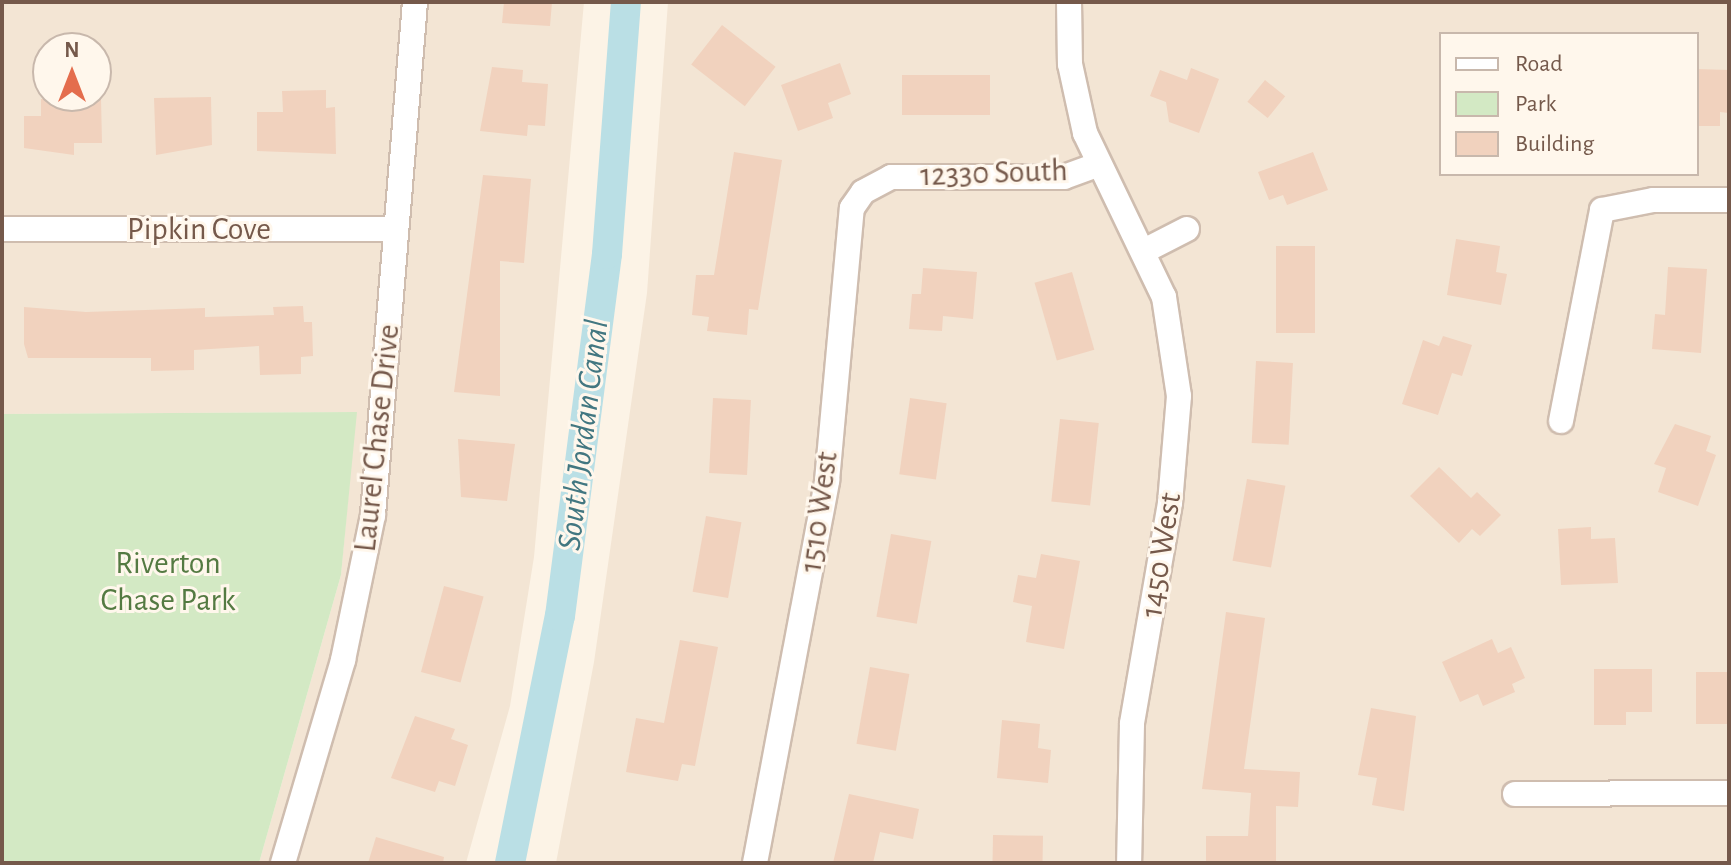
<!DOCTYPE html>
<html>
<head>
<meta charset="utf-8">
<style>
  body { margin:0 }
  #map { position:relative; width:1731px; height:865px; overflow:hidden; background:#fcf3e6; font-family:"Alegreya Sans",sans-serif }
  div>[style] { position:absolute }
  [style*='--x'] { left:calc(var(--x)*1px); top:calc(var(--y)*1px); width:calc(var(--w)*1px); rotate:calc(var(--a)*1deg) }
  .residential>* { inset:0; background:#f3e5d4 }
  .green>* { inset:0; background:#d3e9c4 }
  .canal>* { height:30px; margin:-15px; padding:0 15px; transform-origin:15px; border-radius:15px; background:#badfe5 }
  .building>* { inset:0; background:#f1d2be; transform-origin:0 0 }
  .roads { filter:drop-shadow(2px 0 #cfbdaf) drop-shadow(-2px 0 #cfbdaf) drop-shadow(0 2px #cfbdaf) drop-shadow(0 -2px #cfbdaf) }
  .street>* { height:24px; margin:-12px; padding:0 12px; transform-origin:12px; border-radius:12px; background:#fff }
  span { translate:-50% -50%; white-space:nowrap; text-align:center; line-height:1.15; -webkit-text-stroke:6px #fff7ec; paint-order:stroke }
  .street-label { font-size:32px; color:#75594b }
  .park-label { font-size:32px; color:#547a42 }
  .water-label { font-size:34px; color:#427781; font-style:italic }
  .frame { position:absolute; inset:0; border:4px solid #75594b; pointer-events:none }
  .legend { position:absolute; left:1439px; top:32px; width:260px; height:144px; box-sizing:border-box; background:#fff7ec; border:2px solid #c8b8ac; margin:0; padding:10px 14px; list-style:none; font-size:24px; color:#75594b }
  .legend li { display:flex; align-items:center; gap:16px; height:40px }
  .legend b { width:40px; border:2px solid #c8b8ac }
  .north { position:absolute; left:32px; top:32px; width:80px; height:80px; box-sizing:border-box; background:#fff7ec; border:2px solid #c8b8ac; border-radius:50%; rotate:0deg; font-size:22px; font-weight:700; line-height:32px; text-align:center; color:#75594b }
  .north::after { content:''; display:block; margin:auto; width:28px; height:36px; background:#e46d4d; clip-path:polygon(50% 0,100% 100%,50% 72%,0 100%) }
</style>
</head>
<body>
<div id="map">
  <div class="residential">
    <i style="clip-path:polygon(evenodd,2px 2px,584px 2px,534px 557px,510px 706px,466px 863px,259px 863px,341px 575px,356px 412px,2px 414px,2px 2px,48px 48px,96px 48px,96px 96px,48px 96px,48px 48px)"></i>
    <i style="clip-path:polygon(evenodd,668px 2px,1729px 2px,1729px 863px,556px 863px,594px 662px,647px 293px,668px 2px,1441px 34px,1697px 34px,1697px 174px,1441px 174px,1441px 34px)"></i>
  </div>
  <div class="green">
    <i style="clip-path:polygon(357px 412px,341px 575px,259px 863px,2px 863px,2px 414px)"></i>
  </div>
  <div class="canal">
    <i style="--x:510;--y:863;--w:252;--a:-78.6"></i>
    <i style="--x:560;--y:616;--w:365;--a:-82.6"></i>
    <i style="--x:607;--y:254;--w:253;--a:-85.7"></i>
  </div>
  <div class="building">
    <i style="clip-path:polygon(504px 2px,552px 2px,550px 26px,502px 23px)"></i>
    <i style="left:722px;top:25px;width:68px;height:50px;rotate:38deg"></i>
    <i style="clip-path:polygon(840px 63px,851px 94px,828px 103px,833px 118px,798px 131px,781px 85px)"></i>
    <i style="clip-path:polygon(492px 67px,523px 70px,522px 82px,548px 84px,545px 126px,528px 125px,527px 136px,480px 131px)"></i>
    <i style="clip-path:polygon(1191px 68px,1219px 79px,1199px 133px,1169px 122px,1166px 102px,1150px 96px,1160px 70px,1187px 80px)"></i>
    <i style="clip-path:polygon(1697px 69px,1729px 70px,1729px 113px,1720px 112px,1720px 126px,1697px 126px)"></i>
    <i style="left:990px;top:75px;width:40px;height:88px;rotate:90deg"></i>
    <i style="left:1265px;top:80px;width:26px;height:28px;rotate:39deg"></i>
    <i style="clip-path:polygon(326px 90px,326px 108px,335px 107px,336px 154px,257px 151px,257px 112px,283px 112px,282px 91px)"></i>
    <i style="clip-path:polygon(211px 97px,212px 145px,156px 155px,154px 98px)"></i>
    <i style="clip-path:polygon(101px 98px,102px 143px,74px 143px,74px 155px,24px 148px,24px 116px,41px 116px,41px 99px)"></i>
    <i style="clip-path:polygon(734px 152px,782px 160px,758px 310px,749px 309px,747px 335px,707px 331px,709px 317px,692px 315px,696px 275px,714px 275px)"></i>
    <i style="clip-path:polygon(1313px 152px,1328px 190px,1287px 205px,1283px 195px,1269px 200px,1258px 172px)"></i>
    <i style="clip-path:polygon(483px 175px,531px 179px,524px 263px,500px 261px,500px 396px,454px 392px)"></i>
    <i style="clip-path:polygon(1456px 239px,1500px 246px,1496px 272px,1507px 274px,1501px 305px,1447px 295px)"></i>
    <i style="left:1276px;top:246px;width:39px;height:87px"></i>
    <i style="clip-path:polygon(1668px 267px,1707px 269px,1701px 353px,1652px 349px,1655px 314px,1665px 315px)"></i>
    <i style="clip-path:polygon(923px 268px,977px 272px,973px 319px,943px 316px,942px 331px,909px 329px,912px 294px,921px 294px)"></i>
    <i style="left:1072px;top:272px;width:81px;height:39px;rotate:74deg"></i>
    <i style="clip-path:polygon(303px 306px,304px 322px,312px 322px,313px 356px,301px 357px,301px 374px,260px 375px,259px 346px,194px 350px,194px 370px,151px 371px,151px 358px,28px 358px,24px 344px,24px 307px,86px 312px,205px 308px,205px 317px,274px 315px,273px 307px)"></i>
    <i style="clip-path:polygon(1443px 336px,1472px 345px,1462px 376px,1452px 373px,1438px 415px,1402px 404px,1423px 340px,1439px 346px)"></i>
    <i style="left:1256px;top:361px;width:37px;height:82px;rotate:3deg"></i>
    <i style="left:713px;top:398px;width:38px;height:75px;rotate:3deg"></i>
    <i style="left:910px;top:398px;width:37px;height:77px;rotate:8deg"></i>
    <i style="left:1060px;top:419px;width:39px;height:83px;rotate:6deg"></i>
    <i style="clip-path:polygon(1675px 424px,1711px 436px,1706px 451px,1716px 455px,1698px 506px,1658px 492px,1666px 468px,1654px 464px)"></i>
    <i style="clip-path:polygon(458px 439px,515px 444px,507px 501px,461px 497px)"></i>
    <i style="clip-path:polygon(1439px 467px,1471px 498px,1477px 492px,1501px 515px,1480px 536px,1472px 529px,1459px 543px,1410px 496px)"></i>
    <i style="left:1247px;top:479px;width:39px;height:83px;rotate:10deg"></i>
    <i style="left:706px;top:516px;width:36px;height:77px;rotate:10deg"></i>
    <i style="clip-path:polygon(1591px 527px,1591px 539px,1615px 538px,1618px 583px,1561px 585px,1558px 529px)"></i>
    <i style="left:891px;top:534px;width:41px;height:84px;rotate:10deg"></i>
    <i style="clip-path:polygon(1041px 554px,1080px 561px,1064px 649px,1026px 642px,1032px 606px,1013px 602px,1018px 575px,1036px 578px)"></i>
    <i style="left:444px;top:586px;width:41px;height:89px;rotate:15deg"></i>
    <i style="clip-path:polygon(1226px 612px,1265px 618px,1244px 769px,1300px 772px,1298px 807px,1276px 806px,1276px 863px,1206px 863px,1206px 836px,1248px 836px,1251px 793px,1202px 789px)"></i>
    <i style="clip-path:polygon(1492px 639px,1498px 653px,1511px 647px,1525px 678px,1512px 684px,1515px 692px,1483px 706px,1478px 694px,1460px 702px,1442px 662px)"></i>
    <i style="clip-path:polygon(680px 640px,718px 647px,695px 766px,682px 764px,678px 781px,626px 772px,636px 718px,664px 723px)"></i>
    <i style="left:870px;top:667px;width:40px;height:78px;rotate:10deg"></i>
    <i style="clip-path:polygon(1594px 669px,1652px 669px,1652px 712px,1626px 712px,1626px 725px,1594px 725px)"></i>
    <i style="left:1696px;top:672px;width:33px;height:52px"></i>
    <i style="clip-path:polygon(1371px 708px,1416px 716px,1404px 811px,1372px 805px,1377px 778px,1358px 775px)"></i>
    <i style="clip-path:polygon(415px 716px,455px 729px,451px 739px,468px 745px,455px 786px,439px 781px,435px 792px,391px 778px)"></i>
    <i style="clip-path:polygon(1002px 720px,1040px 724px,1038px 748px,1051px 750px,1048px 783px,997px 778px)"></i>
    <i style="clip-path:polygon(849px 794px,919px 809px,913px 839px,880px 832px,873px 863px,833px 863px)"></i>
    <i style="left:993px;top:835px;width:50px;height:28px;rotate:1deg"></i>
    <i style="clip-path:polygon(376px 837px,444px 857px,443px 863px,368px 863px)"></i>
  </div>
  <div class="roads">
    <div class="street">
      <i style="--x:1069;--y:2;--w:62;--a:89.1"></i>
      <i style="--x:1070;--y:64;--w:71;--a:77.7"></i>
      <i style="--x:1085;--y:133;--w:182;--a:64.3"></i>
      <i style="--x:1164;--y:297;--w:100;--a:81.4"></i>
      <i style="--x:1179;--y:396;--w:107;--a:94.8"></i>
      <i style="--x:1170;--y:503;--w:224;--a:99.8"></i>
      <i style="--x:1132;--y:724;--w:139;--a:91.2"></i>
      <i style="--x:2;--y:229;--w:394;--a:0"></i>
      <i style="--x:1146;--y:250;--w:46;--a:-27.1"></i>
      <i style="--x:1561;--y:421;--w:215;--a:-79"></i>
      <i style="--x:1602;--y:210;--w:52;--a:-11.1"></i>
      <i style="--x:1653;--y:200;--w:76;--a:0"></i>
      <i style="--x:1515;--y:794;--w:214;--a:-0.3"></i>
      <i style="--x:283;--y:863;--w:212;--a:-73.5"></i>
      <i style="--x:343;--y:660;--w:148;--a:-78.3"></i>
      <i style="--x:373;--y:515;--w:515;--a:-85.32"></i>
      <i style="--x:755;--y:863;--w:389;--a:-79.3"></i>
      <i style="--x:827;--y:481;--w:274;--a:-84.8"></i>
      <i style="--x:852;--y:208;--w:19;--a:-55"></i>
      <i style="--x:863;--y:192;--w:32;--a:-28"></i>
      <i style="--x:891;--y:177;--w:173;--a:0"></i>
      <i style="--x:1064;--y:177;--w:35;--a:-20"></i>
    </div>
  </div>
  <div class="street-label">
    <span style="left:994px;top:173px;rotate:-2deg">12330 South</span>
    <span style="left:199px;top:229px">Pipkin Cove</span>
    <span style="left:377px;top:438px;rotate:-84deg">Laurel Chase Drive</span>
    <span style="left:819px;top:512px;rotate:-82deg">1510 West</span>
    <span style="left:1161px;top:555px;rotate:-81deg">1450 West</span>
  </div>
  <div class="park-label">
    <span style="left:168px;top:582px">Riverton<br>Chase Park</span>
  </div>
  <div class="water-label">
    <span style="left:584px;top:435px;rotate:-83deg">South Jordan Canal</span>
  </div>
  <div class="frame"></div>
  <ul class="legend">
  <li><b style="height:10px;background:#fff"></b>Road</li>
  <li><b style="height:22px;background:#d3e9c4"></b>Park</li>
  <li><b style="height:22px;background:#f1d2be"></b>Building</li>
  </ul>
  <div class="north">N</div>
</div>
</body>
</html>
